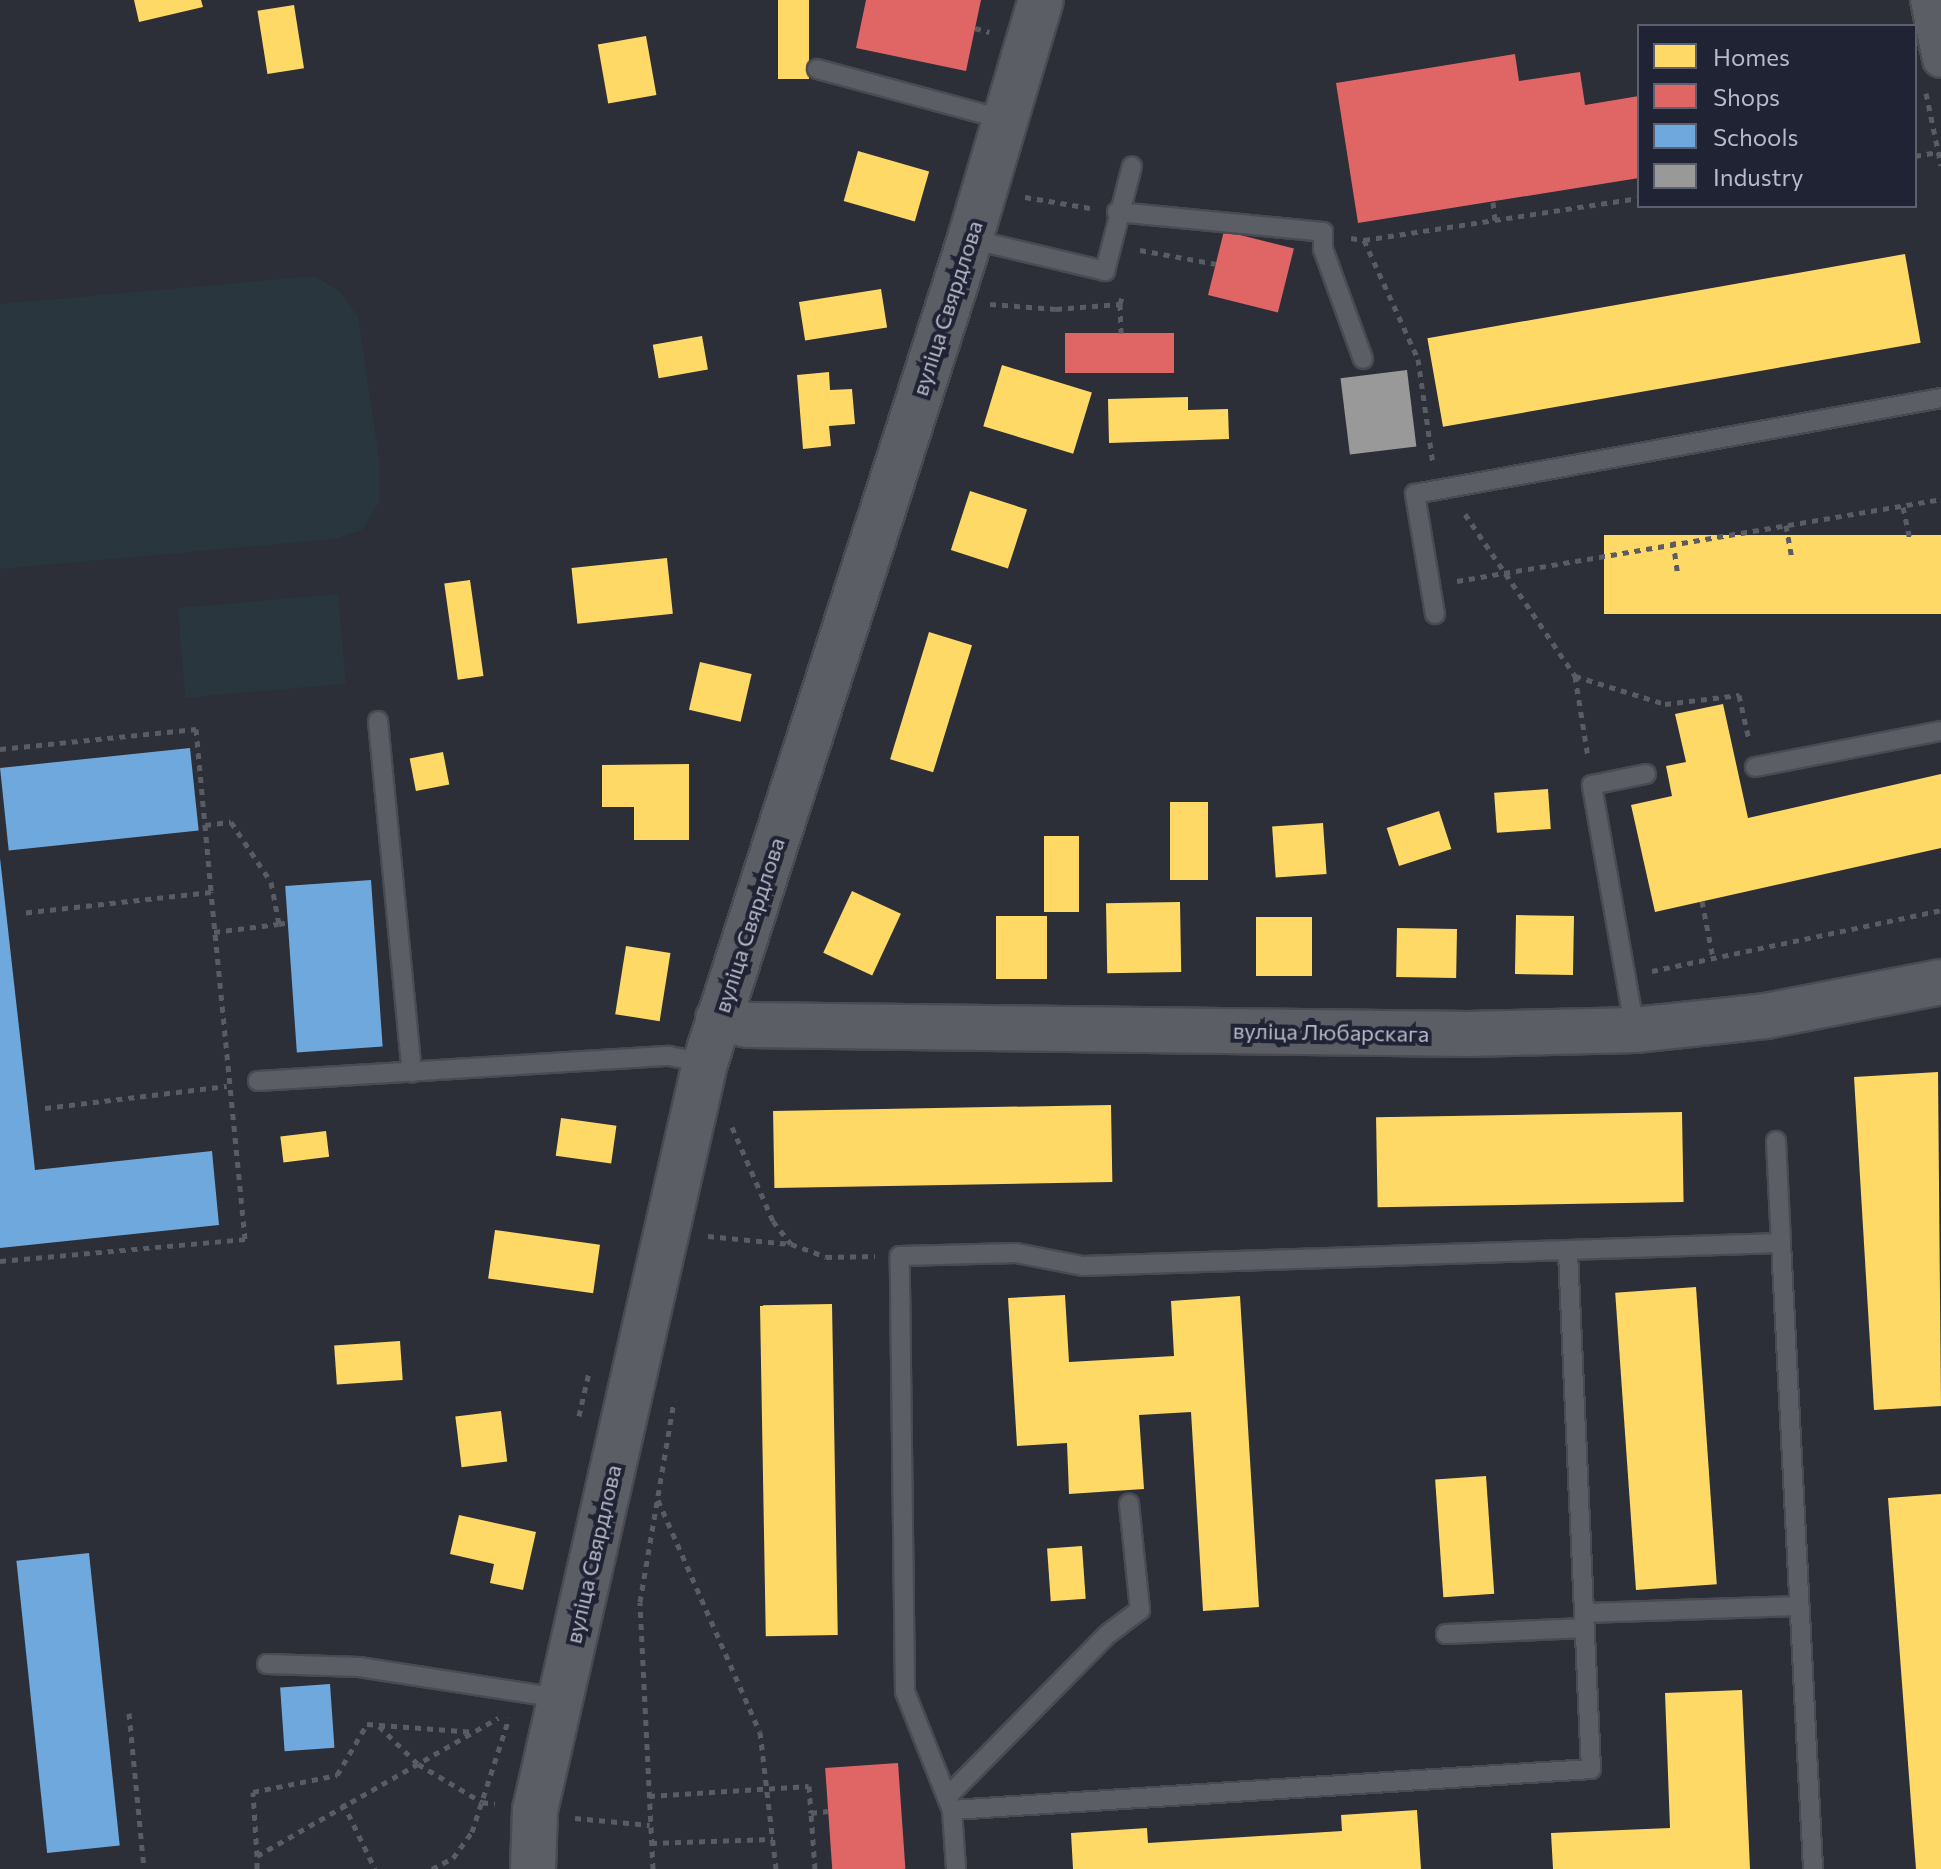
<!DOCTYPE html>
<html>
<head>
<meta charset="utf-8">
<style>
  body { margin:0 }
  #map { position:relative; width:1941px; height:1869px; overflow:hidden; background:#2c2e38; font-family:Commissioner,sans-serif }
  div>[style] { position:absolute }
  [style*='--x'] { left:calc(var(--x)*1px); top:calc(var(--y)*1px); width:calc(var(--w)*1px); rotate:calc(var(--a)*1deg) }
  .green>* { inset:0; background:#29363d; transform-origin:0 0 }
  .homes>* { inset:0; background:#ffd966; transform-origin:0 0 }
  .shops>* { inset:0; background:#e06666; transform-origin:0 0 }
  .schools>* { inset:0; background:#6fa8dc; transform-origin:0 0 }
  .industry>* { inset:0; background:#999; transform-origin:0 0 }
  .path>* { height:5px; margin-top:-2.5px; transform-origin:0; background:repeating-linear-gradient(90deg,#595c63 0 6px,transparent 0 12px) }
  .roads { filter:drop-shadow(2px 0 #4a4b52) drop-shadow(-2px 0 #4a4b52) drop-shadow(0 2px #4a4b52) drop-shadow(0 -2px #4a4b52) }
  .service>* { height:18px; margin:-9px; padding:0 9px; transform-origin:9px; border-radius:9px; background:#5c5e66 }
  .minor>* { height:36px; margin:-18px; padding:0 18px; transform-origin:18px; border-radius:18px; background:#5c5e66 }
  .tertiary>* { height:44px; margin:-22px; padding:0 22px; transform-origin:22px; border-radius:22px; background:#5c5e66 }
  span { translate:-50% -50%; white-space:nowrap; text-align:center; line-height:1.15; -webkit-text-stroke:8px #202333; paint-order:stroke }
  .street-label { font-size:22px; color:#b7bac8 }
  .legend { position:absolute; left:1637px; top:24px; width:280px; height:184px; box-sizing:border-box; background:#202333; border:2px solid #5c5f6f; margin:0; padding:10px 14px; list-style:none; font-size:24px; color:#b7bac8 }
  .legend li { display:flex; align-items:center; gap:16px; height:40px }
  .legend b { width:40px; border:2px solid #5c5f6f }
</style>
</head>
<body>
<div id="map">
  <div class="green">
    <i style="clip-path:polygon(315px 276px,341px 293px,358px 316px,379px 459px,379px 502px,362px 530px,334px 539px,0 569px,0 304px)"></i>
    <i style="left:338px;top:594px;width:90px;height:161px;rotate:85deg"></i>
  </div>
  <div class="homes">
    <i style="clip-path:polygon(134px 0,201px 0,203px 7px,139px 22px)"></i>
    <i style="left:778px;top:0;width:31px;height:79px"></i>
    <i style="left:294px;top:5px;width:64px;height:37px;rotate:81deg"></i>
    <i style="left:646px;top:36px;width:60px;height:49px;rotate:80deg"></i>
    <i style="left:858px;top:151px;width:74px;height:52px;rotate:16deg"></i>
    <i style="left:1905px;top:254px;width:90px;height:485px;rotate:80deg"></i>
    <i style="left:881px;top:289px;width:39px;height:83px;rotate:81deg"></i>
    <i style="left:702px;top:336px;width:34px;height:50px;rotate:80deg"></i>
    <i style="left:1002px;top:365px;width:94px;height:64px;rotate:17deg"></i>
    <i style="clip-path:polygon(829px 372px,830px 390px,852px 389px,855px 424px,829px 426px,831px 446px,803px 449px,797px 375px)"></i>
    <i style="clip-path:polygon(1188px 397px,1188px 410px,1228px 409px,1229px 439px,1109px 443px,1108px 399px)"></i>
    <i style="left:970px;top:491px;width:60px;height:62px;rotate:18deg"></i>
    <i style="left:1941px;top:535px;width:79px;height:337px;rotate:90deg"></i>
    <i style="left:667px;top:558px;width:56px;height:96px;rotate:84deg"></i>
    <i style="left:470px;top:580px;width:97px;height:26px;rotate:82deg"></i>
    <i style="left:929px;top:632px;width:45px;height:133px;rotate:17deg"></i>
    <i style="left:700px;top:662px;width:53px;height:49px;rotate:13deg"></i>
    <i style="clip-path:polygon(1723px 704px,1748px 818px,1941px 774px,1941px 848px,1655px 912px,1631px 805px,1672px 796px,1666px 766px,1686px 762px,1675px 714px)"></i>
    <i style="left:443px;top:752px;width:33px;height:34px;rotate:79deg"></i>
    <i style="clip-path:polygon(689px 764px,689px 840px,634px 840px,634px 807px,602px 807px,602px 765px)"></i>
    <i style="left:1548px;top:789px;width:40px;height:54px;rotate:86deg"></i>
    <i style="left:1170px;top:802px;width:38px;height:78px"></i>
    <i style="left:1439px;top:811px;width:40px;height:55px;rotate:72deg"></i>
    <i style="left:1323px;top:823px;width:51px;height:51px;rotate:86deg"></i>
    <i style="left:1044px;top:836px;width:35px;height:76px"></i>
    <i style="left:852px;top:891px;width:54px;height:68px;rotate:25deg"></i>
    <i style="left:1180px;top:902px;width:70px;height:74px;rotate:89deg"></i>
    <i style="left:1516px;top:915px;width:58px;height:59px;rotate:1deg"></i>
    <i style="left:996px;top:916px;width:51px;height:63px"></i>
    <i style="left:1256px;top:917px;width:56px;height:59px"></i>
    <i style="left:1397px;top:928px;width:60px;height:49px;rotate:1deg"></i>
    <i style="left:626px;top:946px;width:45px;height:69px;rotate:9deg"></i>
    <i style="clip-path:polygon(1938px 1072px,1941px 1406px,1874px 1410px,1854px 1077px)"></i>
    <i style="left:1111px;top:1105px;width:77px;height:338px;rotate:89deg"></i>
    <i style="left:1682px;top:1112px;width:90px;height:306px;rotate:89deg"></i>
    <i style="left:561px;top:1118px;width:56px;height:38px;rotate:8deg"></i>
    <i style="left:326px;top:1131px;width:26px;height:46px;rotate:83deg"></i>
    <i style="left:495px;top:1230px;width:106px;height:49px;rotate:8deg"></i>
    <i style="left:1696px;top:1287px;width:298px;height:81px;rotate:86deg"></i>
    <i style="clip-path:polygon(1065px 1295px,1069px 1362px,1174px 1356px,1171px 1301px,1240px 1296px,1259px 1607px,1203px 1611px,1191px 1412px,1139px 1415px,1144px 1489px,1069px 1494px,1067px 1443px,1017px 1446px,1008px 1298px)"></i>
    <i style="left:832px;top:1304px;width:331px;height:72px;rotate:89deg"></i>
    <i style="left:400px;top:1341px;width:39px;height:66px;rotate:86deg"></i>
    <i style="left:501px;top:1411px;width:51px;height:46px;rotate:83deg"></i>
    <i style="left:1486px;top:1476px;width:118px;height:51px;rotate:86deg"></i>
    <i style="clip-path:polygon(1941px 1494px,1941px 1869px,1916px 1869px,1888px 1498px)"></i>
    <i style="clip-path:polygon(459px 1515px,536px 1532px,523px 1590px,490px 1583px,494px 1564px,450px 1554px)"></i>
    <i style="left:1082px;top:1546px;width:53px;height:35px;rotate:86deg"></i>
    <i style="clip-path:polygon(1742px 1690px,1750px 1869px,1553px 1869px,1551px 1833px,1670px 1828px,1665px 1693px)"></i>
    <i style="clip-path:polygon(1417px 1810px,1421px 1869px,1073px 1869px,1071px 1833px,1147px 1828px,1148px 1843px,1342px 1831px,1341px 1815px)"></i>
  </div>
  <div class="shops">
    <i style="clip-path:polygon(866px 0,981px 0,966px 71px,856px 48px)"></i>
    <i style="clip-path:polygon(1515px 54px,1519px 81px,1580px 72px,1585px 105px,1639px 96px,1639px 178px,1358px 223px,1336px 83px)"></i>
    <i style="left:1224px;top:231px;width:72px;height:66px;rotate:14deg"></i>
    <i style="left:1065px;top:333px;width:109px;height:40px"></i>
    <i style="left:898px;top:1763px;width:106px;height:73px;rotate:86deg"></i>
  </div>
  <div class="schools">
    <i style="left:190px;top:748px;width:83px;height:191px;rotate:84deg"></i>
    <i style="clip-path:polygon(0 858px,35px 1170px,212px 1151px,219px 1225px,0 1248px)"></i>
    <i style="left:371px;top:880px;width:167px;height:86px;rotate:86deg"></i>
    <i style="left:89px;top:1553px;width:294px;height:73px;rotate:84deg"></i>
    <i style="left:330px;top:1684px;width:64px;height:50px;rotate:86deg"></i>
  </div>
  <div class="industry">
    <i style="left:1407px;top:370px;width:77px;height:67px;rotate:83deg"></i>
  </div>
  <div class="path">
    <i style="--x:975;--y:28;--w:15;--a:16"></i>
    <i style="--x:1926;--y:93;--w:74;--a:78.2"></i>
    <i style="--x:1915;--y:156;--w:23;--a:-10"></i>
    <i style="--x:1025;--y:197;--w:66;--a:9.6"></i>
    <i style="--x:1493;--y:202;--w:18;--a:84"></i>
    <i style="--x:1351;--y:238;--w:13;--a:9"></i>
    <i style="--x:1364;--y:240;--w:278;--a:-8.7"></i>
    <i style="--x:1364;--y:240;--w:131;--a:65.6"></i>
    <i style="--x:1418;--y:359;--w:107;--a:81.9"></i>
    <i style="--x:1140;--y:250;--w:77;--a:10.4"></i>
    <i style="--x:990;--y:304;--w:66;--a:4.3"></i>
    <i style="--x:1056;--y:309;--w:64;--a:-4.5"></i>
    <i style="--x:1120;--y:304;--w:11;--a:-75"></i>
    <i style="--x:1120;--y:304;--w:29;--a:88"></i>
    <i style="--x:1903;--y:507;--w:34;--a:78"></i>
    <i style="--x:1465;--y:514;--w:196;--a:55.8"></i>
    <i style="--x:1575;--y:676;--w:82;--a:80.9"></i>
    <i style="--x:1786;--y:525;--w:34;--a:80"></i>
    <i style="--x:1673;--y:541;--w:34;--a:82"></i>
    <i style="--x:1457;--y:581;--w:491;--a:-9.6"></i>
    <i style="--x:1575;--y:676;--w:94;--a:17.3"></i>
    <i style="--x:1665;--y:704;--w:75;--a:-6.9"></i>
    <i style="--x:1739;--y:695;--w:46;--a:77.5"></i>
    <i style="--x:0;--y:749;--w:197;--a:-5.8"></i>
    <i style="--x:196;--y:729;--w:164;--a:84.7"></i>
    <i style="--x:205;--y:825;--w:26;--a:-7"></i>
    <i style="--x:231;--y:822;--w:72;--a:56.3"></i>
    <i style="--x:271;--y:882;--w:43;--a:79.2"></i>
    <i style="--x:279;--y:924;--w:9;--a:-13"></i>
    <i style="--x:1702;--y:901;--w:58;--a:79.1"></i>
    <i style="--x:214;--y:932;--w:65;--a:-7"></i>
    <i style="--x:1652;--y:971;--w:295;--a:-11.9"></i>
    <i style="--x:45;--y:1108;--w:183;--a:-6.9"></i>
    <i style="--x:732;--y:1127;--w:103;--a:66.4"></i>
    <i style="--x:773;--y:1221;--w:29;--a:52"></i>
    <i style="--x:791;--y:1244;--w:37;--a:20"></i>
    <i style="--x:826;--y:1257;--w:49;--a:-1.2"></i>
    <i style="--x:708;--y:1236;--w:83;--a:5.5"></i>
    <i style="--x:0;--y:1261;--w:246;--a:-5.1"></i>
    <i style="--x:245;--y:1239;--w:349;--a:-95.6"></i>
    <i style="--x:211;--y:892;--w:191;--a:173.7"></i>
    <i style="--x:579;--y:1416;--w:45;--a:-77.2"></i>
    <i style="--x:658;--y:1500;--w:253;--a:66.3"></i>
    <i style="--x:760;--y:1732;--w:138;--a:83.3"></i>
    <i style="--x:129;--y:1713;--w:157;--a:84.5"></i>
    <i style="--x:379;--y:1726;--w:54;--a:44.3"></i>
    <i style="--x:418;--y:1764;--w:74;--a:30.7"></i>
    <i style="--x:482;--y:1802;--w:13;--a:9"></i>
    <i style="--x:649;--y:1796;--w:160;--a:-3.6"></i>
    <i style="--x:809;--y:1786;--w:27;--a:86"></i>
    <i style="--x:343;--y:1803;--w:73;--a:64.1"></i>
    <i style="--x:575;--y:1818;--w:75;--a:5.3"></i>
    <i style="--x:651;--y:1843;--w:122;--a:-1.9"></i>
    <i style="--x:257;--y:1856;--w:64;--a:-93.6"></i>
    <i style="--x:253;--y:1792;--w:86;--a:-11.4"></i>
    <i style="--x:337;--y:1775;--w:59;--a:-59.5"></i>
    <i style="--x:367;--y:1724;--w:108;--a:4.2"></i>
    <i style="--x:257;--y:1869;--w:13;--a:-90"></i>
    <i style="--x:257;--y:1856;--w:278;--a:-29.8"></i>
    <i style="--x:432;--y:1869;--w:24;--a:-28"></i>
    <i style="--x:453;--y:1858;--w:32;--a:-54"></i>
    <i style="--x:472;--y:1832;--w:120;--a:-72"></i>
    <i style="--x:653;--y:1869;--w:267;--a:-92.8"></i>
    <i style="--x:640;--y:1602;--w:204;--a:-80.4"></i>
    <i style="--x:815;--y:1869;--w:56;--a:-94.1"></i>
    <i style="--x:811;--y:1813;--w:17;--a:-7"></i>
  </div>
  <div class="roads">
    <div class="service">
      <i style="--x:817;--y:69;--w:196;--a:15.1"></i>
      <i style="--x:1117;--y:212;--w:207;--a:5.5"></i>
      <i style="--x:1323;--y:232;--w:17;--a:90"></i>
      <i style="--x:1323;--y:249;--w:117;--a:70"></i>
      <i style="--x:970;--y:239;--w:139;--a:13.3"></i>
      <i style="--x:1105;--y:271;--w:108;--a:-75.6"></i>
      <i style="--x:1435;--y:614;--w:122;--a:-99.5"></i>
      <i style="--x:1415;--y:494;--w:535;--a:-10.34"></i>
      <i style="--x:378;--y:721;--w:353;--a:84.5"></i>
      <i style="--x:1755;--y:767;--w:189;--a:-11"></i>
      <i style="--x:1635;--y:1030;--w:249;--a:-100"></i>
      <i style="--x:1592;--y:785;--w:55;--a:-11.5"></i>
      <i style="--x:258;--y:1081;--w:412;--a:-3.5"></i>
      <i style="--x:669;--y:1056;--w:37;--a:11"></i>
      <i style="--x:1776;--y:1141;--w:102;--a:87.2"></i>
      <i style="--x:1585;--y:1613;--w:214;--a:-1.9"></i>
      <i style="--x:1446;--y:1634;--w:139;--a:-2.5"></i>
      <i style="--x:267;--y:1664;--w:92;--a:1.9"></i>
      <i style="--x:359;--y:1667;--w:203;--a:8.8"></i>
      <i style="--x:947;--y:1797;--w:229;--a:-45.4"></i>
      <i style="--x:1108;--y:1634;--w:40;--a:-37"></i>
      <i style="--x:1140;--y:1610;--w:107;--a:-95.9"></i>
      <i style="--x:952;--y:1810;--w:127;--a:-111.7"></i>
      <i style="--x:905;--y:1692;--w:436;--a:-90.7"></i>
      <i style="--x:900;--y:1256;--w:116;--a:-1.5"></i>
      <i style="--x:1016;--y:1253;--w:68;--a:11"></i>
      <i style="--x:1083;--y:1266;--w:698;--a:-1.89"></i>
      <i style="--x:1781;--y:1243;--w:627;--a:87.07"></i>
      <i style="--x:956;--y:1869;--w:59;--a:-93.9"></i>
      <i style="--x:952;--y:1810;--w:640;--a:-3.67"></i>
      <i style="--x:1591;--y:1769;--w:518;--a:-92.55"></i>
    </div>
    <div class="minor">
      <i style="--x:1929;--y:0;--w:60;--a:78.5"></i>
    </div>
    <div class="tertiary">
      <i style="--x:718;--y:1019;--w:31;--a:11"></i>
      <i style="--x:748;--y:1025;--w:720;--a:0.72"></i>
      <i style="--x:1468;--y:1034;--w:167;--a:-1.4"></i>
      <i style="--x:1635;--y:1030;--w:132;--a:-6.1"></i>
      <i style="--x:1766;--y:1016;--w:178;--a:-11"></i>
      <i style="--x:533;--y:1869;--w:59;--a:-88.1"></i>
      <i style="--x:535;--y:1810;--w:766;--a:-77.18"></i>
      <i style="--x:705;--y:1063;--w:866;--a:-72.17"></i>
      <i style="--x:970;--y:239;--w:249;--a:-73.5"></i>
    </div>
  </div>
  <div class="street-label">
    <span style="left:947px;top:308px;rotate:-72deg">вуліца Свярдлова</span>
    <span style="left:749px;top:925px;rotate:-72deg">вуліца Свярдлова</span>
    <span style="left:1331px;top:1032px;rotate:1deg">вуліца Любарскага</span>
    <span style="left:593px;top:1554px;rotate:-77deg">вуліца Свярдлова</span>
  </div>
  <ul class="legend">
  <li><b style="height:22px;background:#ffd966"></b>Homes</li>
  <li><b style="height:22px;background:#e06666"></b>Shops</li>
  <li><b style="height:22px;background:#6fa8dc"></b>Schools</li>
  <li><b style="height:22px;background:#999"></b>Industry</li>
  </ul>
</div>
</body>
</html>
